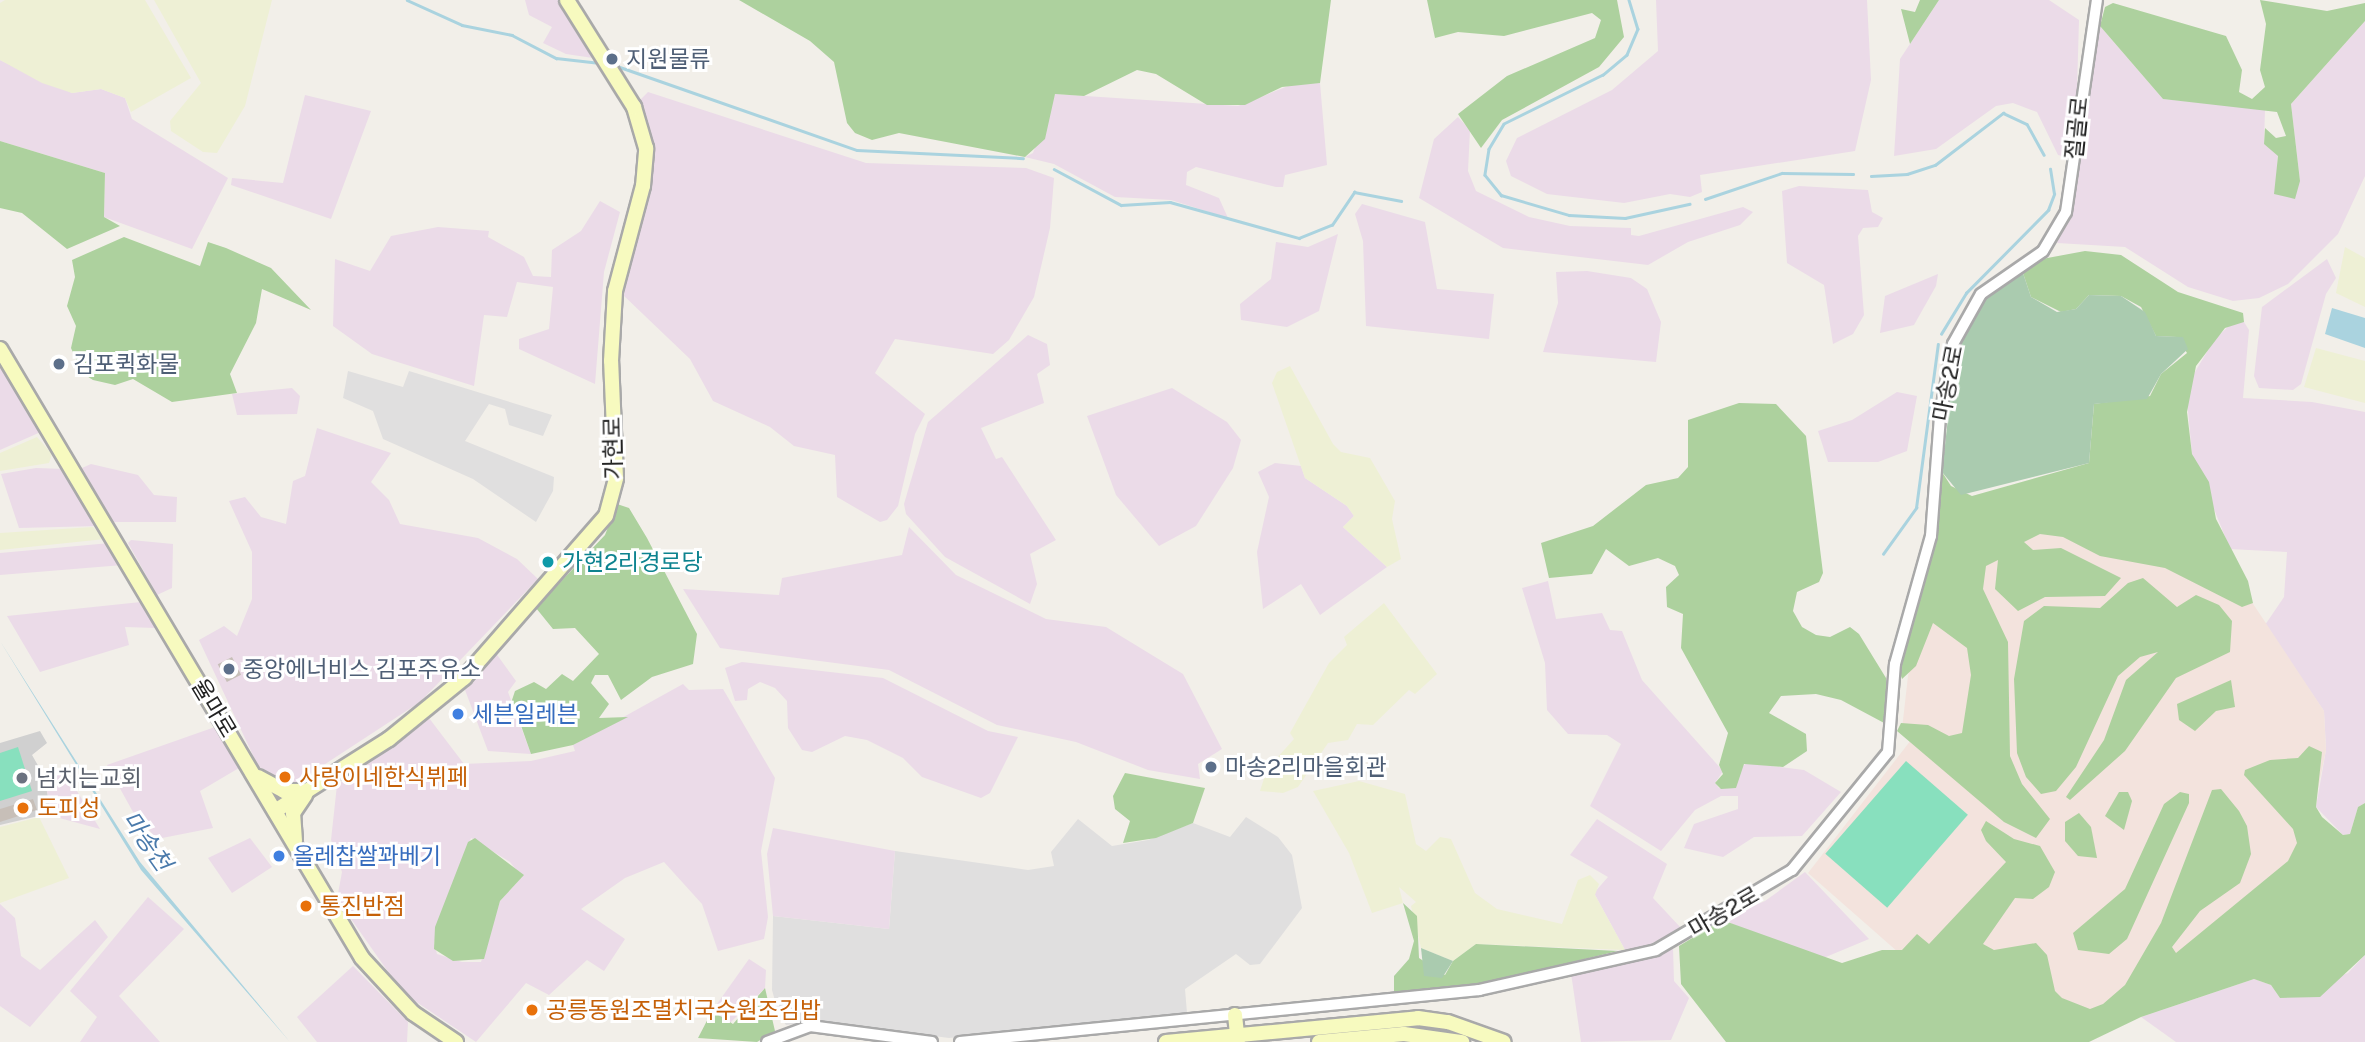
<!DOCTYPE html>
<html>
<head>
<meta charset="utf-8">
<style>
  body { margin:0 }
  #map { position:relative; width:2365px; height:1042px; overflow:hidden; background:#f2efe9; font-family:"Public Sans","Noto Sans KR",sans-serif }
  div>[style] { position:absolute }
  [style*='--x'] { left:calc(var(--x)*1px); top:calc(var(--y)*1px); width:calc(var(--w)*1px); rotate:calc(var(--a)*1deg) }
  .residential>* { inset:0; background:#e0dfdf }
  .industrial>* { inset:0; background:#ebdbe8 }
  .religious>* { inset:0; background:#d0d0d0 }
  .military>* { inset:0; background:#f3e3dd }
  .farmland>* { inset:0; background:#eef0d5 }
  .forest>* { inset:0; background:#add19e }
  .cemetery>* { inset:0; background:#aacbaf }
  .pitch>* { inset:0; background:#88e0be; transform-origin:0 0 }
  .water>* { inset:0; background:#aad3df }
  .stream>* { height:2.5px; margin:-1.25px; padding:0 1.25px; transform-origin:1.25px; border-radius:1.25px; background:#aad3df }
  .building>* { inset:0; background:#c7bfb8; transform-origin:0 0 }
  .roads { filter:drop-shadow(2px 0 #a9a9a9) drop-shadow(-2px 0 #a9a9a9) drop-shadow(0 2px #a9a9a9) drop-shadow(0 -2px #a9a9a9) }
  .street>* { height:10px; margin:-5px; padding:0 5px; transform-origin:5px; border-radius:5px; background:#fff }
  .secondary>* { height:14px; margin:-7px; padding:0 7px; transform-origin:7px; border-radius:7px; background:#f7fabf }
  .dots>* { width:19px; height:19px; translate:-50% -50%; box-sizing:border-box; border:4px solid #fff; border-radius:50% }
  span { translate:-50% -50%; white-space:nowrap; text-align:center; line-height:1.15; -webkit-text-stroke:6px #fff; paint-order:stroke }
  .service-label { font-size:23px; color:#4e5e75 }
  .left { translate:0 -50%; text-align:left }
  .street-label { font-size:23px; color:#222 }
  .culture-label { font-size:23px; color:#0d838f }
  .shop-label { font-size:23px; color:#366cbe }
  .food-label { font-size:23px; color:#c56008 }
  .worship-label { font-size:23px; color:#5b616d }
  .water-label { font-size:24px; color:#4a7aab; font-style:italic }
</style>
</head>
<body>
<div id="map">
  <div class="residential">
    <i style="clip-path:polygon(348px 371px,403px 387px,409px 371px,552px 415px,543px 436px,509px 425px,505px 409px,489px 404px,465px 441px,554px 477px,553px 491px,536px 522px,473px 479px,383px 439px,373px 411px,343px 398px)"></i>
    <i style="clip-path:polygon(1246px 817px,1278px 837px,1292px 855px,1302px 908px,1260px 964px,1250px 965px,1236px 954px,1185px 989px,1187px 1013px,949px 1038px,820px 1021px,786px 1025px,779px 1015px,772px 990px,773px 916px,889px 929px,895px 851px,1028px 870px,1054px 866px,1051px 852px,1078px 819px,1112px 846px,1148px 840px,1193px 823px,1230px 837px)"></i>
  </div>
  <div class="industrial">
    <i style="clip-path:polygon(525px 0,560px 0,593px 58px,566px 54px,543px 43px,552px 27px,529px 15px)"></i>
    <i style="clip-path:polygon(1656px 0,1867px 0,1871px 80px,1855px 151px,1700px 175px,1702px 192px,1690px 197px,1670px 194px,1624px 203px,1547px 194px,1511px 176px,1506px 161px,1517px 138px,1612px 90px,1658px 51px)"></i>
    <i style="clip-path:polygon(1939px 0,2049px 0,2079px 20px,2077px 89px,2066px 157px,2058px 155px,2037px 112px,2013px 103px,1996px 106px,1936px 149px,1894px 156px,1900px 59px)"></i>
    <i style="clip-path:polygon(2365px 21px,2365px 176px,2338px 234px,2288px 284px,2259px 298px,2233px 301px,2188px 287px,2125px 247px,2057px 243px,2075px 196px,2080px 125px,2100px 26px,2163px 99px,2265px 109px,2264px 144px,2278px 153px,2277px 169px,2300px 181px,2291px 104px)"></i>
    <i style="clip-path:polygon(0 60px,72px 93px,101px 89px,125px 98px,132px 119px,228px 178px,192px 249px,104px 217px,105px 173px,0 141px)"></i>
    <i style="clip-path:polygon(1320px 83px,1327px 165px,1285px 175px,1283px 187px,1276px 187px,1196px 167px,1187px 172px,1186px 185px,1219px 198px,1228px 218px,1171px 200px,1115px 197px,1054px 164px,1025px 157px,1033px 153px,1055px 94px,1238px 106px,1293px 84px)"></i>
    <i style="clip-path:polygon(648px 92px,866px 163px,1026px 168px,1054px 178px,1050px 228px,1034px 297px,1009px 340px,993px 354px,895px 339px,875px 373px,925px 414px,915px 434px,898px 506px,887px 520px,880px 522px,837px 497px,835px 455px,794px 446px,770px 427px,713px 401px,690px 359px,622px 294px,653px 169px,651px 138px,638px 102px)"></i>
    <i style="clip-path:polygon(305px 95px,371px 111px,331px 219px,231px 185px,232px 178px,283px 183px)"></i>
    <i style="clip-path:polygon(1458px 117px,1470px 130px,1468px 171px,1476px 191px,1529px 217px,1570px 226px,1631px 228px,1631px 235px,1639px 236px,1743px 207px,1753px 212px,1740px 225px,1688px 242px,1648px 265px,1503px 248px,1419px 198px,1434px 139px)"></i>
    <i style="clip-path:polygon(1799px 186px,1868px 190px,1872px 212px,1883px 218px,1878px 227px,1863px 228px,1858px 236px,1864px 315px,1853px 334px,1833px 344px,1824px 285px,1787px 263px,1782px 191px)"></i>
    <i style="clip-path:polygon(600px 201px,620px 212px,604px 272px,595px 384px,519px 349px,519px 339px,549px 329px,553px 287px,517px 282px,507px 317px,484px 315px,474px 386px,372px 354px,333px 326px,335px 259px,370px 271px,391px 236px,438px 227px,489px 231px,488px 237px,524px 257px,533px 276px,551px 277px,552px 250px,581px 231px)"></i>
    <i style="clip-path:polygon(1362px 204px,1425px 222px,1437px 289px,1494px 294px,1489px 339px,1366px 326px,1363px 241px,1355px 214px)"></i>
    <i style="clip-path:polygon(1338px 234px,1319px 311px,1287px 327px,1241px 320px,1240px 304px,1271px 279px,1276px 242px,1308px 247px)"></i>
    <i style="clip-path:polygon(2327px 259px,2336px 278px,2326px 294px,2301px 384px,2293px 390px,2259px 388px,2254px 376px,2262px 307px)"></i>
    <i style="clip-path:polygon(1587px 271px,1631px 278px,1647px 289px,1661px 322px,1656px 362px,1543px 352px,1558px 303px,1556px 272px)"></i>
    <i style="clip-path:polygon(1938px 274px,1936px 286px,1914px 325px,1880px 333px,1885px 296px)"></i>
    <i style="clip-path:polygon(2233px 322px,2244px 322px,2249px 330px,2243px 398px,2312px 402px,2365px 412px,2365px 803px,2358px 807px,2350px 834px,2343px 835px,2316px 807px,2326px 750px,2324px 711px,2265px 625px,2284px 597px,2287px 552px,2230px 549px,2192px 454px,2187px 400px,2192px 377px,2214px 340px)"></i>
    <i style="clip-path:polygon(1028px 335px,1047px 344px,1050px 365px,1037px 374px,1044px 403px,981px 428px,996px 459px,1002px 457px,1056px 540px,1030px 554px,1037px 584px,1030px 604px,945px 557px,906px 514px,904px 504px,928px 422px)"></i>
    <i style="clip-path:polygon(0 364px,43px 431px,0 450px)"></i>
    <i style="clip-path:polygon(292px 388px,300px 396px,297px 414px,237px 415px,232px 394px)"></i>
    <i style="clip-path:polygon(1172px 388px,1227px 422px,1241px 440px,1233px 468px,1196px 526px,1159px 546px,1116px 495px,1087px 416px)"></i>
    <i style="clip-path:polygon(1897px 392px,1917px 396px,1907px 451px,1878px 462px,1828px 462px,1818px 431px,1852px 420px)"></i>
    <i style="clip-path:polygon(317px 428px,391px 453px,371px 482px,389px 500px,400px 524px,478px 538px,517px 559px,538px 579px,420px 702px,290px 787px,258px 766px,199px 640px,224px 626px,237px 636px,252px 599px,252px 552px,229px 501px,245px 497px,261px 517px,286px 524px,293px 481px,305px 476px)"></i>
    <i style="clip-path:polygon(1275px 463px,1301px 466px,1305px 478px,1347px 506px,1354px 516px,1343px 527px,1387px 567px,1320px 615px,1301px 584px,1263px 609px,1257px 552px,1269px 497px,1258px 472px)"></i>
    <i style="clip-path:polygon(91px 464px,138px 475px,154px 495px,177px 497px,176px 522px,113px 522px,82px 468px)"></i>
    <i style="clip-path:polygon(36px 468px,65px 469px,99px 526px,19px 528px,1px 474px)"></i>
    <i style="clip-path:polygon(909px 527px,956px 575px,1046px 619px,1106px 627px,1183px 674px,1222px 749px,1198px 764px,1200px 779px,1148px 770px,1076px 742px,997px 725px,889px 670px,720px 648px,683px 589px,779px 595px,782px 578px,902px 555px)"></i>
    <i style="clip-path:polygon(131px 540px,173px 544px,172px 588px,157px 595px,128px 543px)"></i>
    <i style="clip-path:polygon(110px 543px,123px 565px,0 575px,0 553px)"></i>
    <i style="clip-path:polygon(1548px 581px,1556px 619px,1602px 613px,1610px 630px,1622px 631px,1642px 680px,1723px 771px,1715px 783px,1719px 788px,1736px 788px,1738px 769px,1747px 763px,1804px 770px,1841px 792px,1802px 836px,1754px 837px,1723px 857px,1684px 848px,1694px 824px,1738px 809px,1738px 796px,1721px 796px,1695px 810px,1661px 851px,1590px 806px,1621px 744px,1607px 735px,1568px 734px,1547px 710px,1545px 663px,1522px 588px)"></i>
    <i style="clip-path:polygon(141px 602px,156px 628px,125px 627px,129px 645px,40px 672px,7px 616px)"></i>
    <i style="clip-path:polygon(495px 652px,516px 681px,508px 692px,531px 754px,488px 751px,465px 690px)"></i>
    <i style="clip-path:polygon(742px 662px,883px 678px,988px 731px,1018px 737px,990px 793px,981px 798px,922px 777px,903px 758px,867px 740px,845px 736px,812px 752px,802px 750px,788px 728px,787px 701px,775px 688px,760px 682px,748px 689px,747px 700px,735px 701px,725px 668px)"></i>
    <i style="clip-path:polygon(evenodd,683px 684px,689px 690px,723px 689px,775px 778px,761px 851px,768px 917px,764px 939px,718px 951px,702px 904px,664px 862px,625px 878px,581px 909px,625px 939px,604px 971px,587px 960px,549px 995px,526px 983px,476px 1042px,403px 993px,337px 899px,342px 872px,331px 840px,337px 785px,429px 718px,464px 764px,531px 761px,575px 751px,573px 745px,683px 684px,471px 838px,510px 862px,522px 877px,500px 901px,481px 962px,462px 962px,437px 954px,434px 943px,471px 838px)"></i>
    <i style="clip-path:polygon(215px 727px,239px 768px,200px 791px,213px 828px,157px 839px,133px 812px,107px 765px)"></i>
    <i style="clip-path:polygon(66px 773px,100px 829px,52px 816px,44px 776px)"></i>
    <i style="clip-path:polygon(1597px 819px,1667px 864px,1653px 898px,1681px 928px,1647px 946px,1625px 950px,1594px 893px,1608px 877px,1570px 855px)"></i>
    <i style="clip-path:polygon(773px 828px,895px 851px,889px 929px,773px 916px,767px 854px)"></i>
    <i style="clip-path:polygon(250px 838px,272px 867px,232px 893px,208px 858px)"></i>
    <i style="clip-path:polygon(1805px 872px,1869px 939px,1821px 959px,1722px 920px,1765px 901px)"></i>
    <i style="clip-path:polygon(148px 897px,184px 929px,119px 996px,160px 1042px,80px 1042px,97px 1017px,70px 991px)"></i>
    <i style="clip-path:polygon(0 904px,15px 918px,21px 956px,40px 970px,95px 920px,108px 937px,30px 1027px,0 1006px)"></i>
    <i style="clip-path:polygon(1673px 948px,1674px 981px,1689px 998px,1671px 1040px,1581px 1042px,1571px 973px)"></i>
    <i style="clip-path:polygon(2365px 955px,2365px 1042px,2176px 1042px,2141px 1017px,2254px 979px,2271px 985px,2280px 998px,2348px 973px)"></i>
    <i style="clip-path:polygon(749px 959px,766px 970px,765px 988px,730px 1023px,712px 1011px)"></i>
    <i style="clip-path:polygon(353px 966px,408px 1022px,407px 1042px,317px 1042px,297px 1017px)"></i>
  </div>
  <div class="religious">
    <i style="clip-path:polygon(40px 731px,47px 743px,32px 755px,44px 776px,51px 813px,0 825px,0 743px)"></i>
  </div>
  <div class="military">
    <i style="clip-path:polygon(1950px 503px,2230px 569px,2324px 711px,2326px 750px,2304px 857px,2103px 1027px,1923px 974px,1808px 873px,1911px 740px,1902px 729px,1908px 676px)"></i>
  </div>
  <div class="farmland">
    <i style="clip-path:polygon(5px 0,145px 0,191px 78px,131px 112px,125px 98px,101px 89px,72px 93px,42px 83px,0 60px,0 3px)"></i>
    <i style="clip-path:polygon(154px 0,272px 0,245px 106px,217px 153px,203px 152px,171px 131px,170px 121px,201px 83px)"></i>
    <i style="clip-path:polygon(2345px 247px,2365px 258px,2365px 307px,2336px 293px)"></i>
    <i style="clip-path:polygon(2316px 348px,2365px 361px,2365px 403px,2304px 387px)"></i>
    <i style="clip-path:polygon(1290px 366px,1333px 444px,1341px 452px,1370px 458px,1395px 501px,1392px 519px,1401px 559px,1387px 567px,1343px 527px,1354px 516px,1347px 506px,1305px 478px,1272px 383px,1277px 372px)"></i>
    <i style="clip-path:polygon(37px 437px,52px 454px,49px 463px,0 471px,0 453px)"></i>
    <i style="clip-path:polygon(93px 527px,105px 539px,0 550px,0 533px)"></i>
    <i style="clip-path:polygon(1384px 603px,1437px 674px,1415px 694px,1409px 690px,1373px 725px,1357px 724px,1348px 740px,1328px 743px,1298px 787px,1283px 793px,1260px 791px,1267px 769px,1294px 739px,1290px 733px,1329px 663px,1347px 645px,1344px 637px)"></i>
    <i style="clip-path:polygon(1359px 781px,1405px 794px,1416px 844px,1426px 851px,1440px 837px,1451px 839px,1475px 893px,1497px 909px,1562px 924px,1578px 880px,1590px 875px,1599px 884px,1595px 895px,1625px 950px,1476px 944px,1453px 961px,1421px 948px,1411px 906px,1416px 902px,1399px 887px,1403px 903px,1372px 913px,1349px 853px,1313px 791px)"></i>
    <i style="clip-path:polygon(39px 817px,69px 878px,0 903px,0 827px)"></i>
  </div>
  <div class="forest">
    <i style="clip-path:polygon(739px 0,1331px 0,1320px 83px,1282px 87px,1245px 105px,1207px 105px,1156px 74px,1137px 70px,1084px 96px,1055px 94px,1045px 139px,1025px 157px,899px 133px,872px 140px,855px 133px,847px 123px,834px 62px,810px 41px)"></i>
    <i style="clip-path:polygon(1427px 0,1617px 0,1624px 37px,1599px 67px,1502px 120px,1481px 148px,1458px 114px,1507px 76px,1595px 38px,1601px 20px,1592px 13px,1504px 36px,1458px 32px,1435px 38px)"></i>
    <i style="clip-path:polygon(1920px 0,1939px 0,1910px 44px,1901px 9px,1915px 12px)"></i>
    <i style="clip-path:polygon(2260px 0,2327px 11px,2365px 3px,2365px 21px,2291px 104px,2300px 181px,2295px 199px,2274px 194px,2278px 156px,2264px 144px,2265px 128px,2276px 138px,2286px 136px,2277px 112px,2163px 99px,2100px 26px,2105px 7px,2113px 3px,2226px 36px,2242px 70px,2239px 92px,2252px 99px,2265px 87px,2260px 70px,2266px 24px)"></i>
    <i style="clip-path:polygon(0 141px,105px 173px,104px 217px,120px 226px,67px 249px,22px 213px,0 208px)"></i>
    <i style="clip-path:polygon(124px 237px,200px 266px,208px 242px,226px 248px,271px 268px,311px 310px,262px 289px,256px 323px,230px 374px,237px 393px,172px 402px,133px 379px,115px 385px,93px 380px,82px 373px,71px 348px,76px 326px,67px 306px,75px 277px,72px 260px)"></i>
    <i style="clip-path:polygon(2085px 251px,2121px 255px,2178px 292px,2243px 313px,2244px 322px,2225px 328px,2196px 366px,2187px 412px,2192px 454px,2209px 482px,2216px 519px,2248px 581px,2253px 603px,2242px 607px,2165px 568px,2100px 556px,2063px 537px,2040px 534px,2024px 542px,2033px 550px,2061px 548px,2121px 578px,2105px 596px,2045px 597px,2018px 611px,1995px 589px,1998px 560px,1986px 566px,1983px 589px,2008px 642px,2010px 756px,2022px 784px,2050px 819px,2036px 838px,2004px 822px,1897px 731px,1901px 723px,1928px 725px,1949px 736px,1962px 733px,1971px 675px,1967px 648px,1933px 623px,1916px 666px,1902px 679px,1899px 670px,1930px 559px,1942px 472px,1951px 486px,1972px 496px,2089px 463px,2094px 404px,2150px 396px,2161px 374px,2187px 353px,2177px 337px,2156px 336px,2141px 307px,2121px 296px,2089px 295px,2076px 309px,2061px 312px,2031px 297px,2022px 270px,2042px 259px)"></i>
    <i style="clip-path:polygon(1739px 403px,1776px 404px,1806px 436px,1823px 573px,1819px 582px,1797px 592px,1793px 611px,1802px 627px,1816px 635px,1830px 637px,1850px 627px,1859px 634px,1886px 678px,1886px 724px,1841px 700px,1816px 694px,1781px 696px,1769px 713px,1806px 734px,1807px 751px,1783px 767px,1744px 764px,1736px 788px,1721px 789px,1715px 783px,1723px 774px,1719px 765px,1728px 733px,1681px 648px,1683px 614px,1667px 607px,1666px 587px,1679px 575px,1675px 566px,1658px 558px,1629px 566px,1606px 549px,1592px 574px,1549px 578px,1541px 543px,1593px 526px,1646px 485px,1678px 478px,1688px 467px,1688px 420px)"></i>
    <i style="clip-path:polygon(617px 504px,629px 508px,647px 538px,697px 634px,693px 664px,652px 677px,621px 700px,608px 675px,595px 675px,591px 683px,609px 704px,599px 718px,628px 717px,573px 745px,531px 754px,512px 700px,515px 691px,534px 682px,546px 689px,562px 674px,573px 681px,599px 654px,575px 628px,553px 629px,536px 608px,605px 535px)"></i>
    <i style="clip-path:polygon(2143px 578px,2177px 607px,2196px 595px,2219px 605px,2232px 621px,2230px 652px,2176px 678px,2125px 751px,2070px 800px,2066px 797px,2104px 740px,2126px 680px,2158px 652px,2140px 657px,2118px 676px,2076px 767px,2056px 791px,2041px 794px,2026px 777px,2017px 753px,2014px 679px,2024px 621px,2044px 606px,2100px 608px,2128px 583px)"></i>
    <i style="clip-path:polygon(2231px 680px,2235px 707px,2216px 711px,2195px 731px,2179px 720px,2177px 704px)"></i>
    <i style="clip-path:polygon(2309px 746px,2322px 752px,2316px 807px,2322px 817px,2343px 835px,2350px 834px,2358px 807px,2365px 803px,2365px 955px,2320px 997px,2280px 998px,2271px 985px,2254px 979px,2141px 1017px,2089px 1042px,1726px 1042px,1681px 984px,1679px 946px,1722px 920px,1842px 963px,1882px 950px,1902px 950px,1917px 934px,1929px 944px,2006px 862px,1986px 841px,1981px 830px,1986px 821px,2014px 839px,2040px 846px,2055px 872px,2049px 887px,2033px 899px,2015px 898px,1983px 944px,1994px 950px,2036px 943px,2047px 955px,2055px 991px,2062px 998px,2090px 1009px,2103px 1004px,2125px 985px,2161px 923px,2212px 790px,2221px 789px,2239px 811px,2247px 826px,2251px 854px,2240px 883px,2200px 911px,2172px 947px,2176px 953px,2288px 861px,2297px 843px,2293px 829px,2244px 775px,2245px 770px,2270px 760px,2298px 758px)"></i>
    <i style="clip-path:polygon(1125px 773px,1205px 788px,1193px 823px,1156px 838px,1123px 843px,1130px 821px,1115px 809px,1113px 796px)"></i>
    <i style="clip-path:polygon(2119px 792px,2128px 792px,2132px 801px,2124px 830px,2105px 816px)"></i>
    <i style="clip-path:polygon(2180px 792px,2189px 794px,2189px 803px,2127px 939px,2109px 954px,2078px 950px,2073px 933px,2125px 889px,2164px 804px)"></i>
    <i style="clip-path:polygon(2079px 813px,2091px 827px,2097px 858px,2078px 856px,2065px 841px,2065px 822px)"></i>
    <i style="clip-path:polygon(475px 838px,524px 875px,500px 901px,484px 959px,453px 961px,434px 949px,435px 927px,468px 842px)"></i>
    <i style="clip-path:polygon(1403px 903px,1417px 916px,1419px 958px,1445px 975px,1453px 961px,1476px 944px,1618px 951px,1480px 984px,1394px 992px,1394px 976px,1409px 959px,1414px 941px)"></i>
    <i style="clip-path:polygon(765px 988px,775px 1031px,757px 1042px,698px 1038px,712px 1011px,733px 1024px)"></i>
  </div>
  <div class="cemetery">
    <i style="clip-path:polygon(2022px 270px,2031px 297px,2057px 312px,2076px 309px,2089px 295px,2121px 296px,2145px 312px,2156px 336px,2183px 337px,2188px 349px,2161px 374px,2147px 399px,2094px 404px,2089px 463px,1961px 495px,1942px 472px,1955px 355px,1985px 297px)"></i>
    <i style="clip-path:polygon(1421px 948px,1453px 961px,1442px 978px,1424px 976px)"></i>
  </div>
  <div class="pitch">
    <i style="clip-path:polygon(18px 747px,32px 791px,0 801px,0 753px)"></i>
    <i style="left:1906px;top:761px;width:82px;height:123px;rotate:41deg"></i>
  </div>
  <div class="water">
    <i style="clip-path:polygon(2332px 308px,2365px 318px,2365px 348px,2325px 334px)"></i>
    <i style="clip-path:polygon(0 641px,140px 862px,290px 1042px,141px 870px)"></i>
  </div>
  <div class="stream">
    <i style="--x:407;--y:0;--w:60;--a:24.4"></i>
    <i style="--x:462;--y:25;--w:51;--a:11.3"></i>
    <i style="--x:512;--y:35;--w:50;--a:27.6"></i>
    <i style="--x:556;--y:58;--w:44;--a:6.5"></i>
    <i style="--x:1629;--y:0;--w:30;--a:73"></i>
    <i style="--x:1638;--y:29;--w:28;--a:113"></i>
    <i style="--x:1627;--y:55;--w:31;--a:140"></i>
    <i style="--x:1603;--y:75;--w:110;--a:153.7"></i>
    <i style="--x:1504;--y:124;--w:29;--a:121"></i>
    <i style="--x:1489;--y:149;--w:26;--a:99"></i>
    <i style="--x:1485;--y:175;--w:26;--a:51"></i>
    <i style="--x:1501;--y:195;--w:71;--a:16.4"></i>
    <i style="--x:1569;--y:215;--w:56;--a:3.1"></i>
    <i style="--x:1625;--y:218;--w:66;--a:-12.3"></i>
    <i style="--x:617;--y:66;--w:254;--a:19.3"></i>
    <i style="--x:857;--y:150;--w:166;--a:2.8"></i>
    <i style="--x:1054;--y:169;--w:76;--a:28.2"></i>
    <i style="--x:1121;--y:205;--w:49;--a:-3.5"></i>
    <i style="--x:1170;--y:202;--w:134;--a:15.6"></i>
    <i style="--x:1299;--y:238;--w:35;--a:-22"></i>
    <i style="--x:1332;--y:225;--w:40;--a:-56"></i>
    <i style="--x:1354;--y:192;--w:48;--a:10.8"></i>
    <i style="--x:1871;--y:176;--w:36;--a:-3"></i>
    <i style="--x:1907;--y:174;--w:29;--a:-18"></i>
    <i style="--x:1935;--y:165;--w:86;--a:-37.4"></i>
    <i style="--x:2003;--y:113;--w:26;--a:25"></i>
    <i style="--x:2027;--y:124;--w:35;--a:61"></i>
    <i style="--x:1705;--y:199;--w:81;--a:-18.7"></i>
    <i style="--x:1782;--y:173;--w:71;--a:0.8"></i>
    <i style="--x:1941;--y:334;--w:48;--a:-58.6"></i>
    <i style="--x:1966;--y:293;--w:117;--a:-45.3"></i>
    <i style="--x:2048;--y:210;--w:17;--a:-69"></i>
    <i style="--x:2054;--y:194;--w:25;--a:-99"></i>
    <i style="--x:1883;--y:554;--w:57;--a:-54.3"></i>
    <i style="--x:1916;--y:508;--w:165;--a:-82.4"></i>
  </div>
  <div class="building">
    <i style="left:232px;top:657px;width:20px;height:16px;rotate:63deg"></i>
    <i style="clip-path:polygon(33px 799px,37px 810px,0 822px,0 809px)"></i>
  </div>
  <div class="roads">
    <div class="street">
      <i style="--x:767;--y:1042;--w:46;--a:-20.4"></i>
      <i style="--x:810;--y:1026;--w:123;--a:7.5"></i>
      <i style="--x:960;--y:1042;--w:522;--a:-5.72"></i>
      <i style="--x:1479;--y:990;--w:181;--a:-12.7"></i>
      <i style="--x:1656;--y:950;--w:158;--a:-30.5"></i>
      <i style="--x:1792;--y:870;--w:152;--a:-50.9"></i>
      <i style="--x:1888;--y:752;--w:88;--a:-85.5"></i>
      <i style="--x:1895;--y:664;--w:133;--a:-74.3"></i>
      <i style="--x:1931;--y:536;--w:120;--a:-85.7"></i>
      <i style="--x:1940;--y:416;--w:73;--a:-79.8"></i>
      <i style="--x:1953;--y:344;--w:57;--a:-60.8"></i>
      <i style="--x:1981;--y:294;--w:75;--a:-34.7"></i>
      <i style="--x:2043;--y:251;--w:45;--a:-59.5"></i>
      <i style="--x:2066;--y:212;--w:214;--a:-81.7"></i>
    </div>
    <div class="secondary">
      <i style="--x:0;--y:349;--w:708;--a:59.27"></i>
      <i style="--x:362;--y:958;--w:75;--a:47.2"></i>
      <i style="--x:413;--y:1013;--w:52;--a:34"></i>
      <i style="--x:258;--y:777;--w:30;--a:28"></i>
      <i style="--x:284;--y:791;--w:23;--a:0"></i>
      <i style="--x:275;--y:811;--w:135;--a:-32.3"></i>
      <i style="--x:389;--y:739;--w:97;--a:-39.1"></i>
      <i style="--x:464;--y:678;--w:215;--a:-48.8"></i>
      <i style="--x:606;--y:516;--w:39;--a:-75"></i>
      <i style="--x:616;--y:478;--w:117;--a:-92.4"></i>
      <i style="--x:611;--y:361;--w:70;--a:-86.7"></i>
      <i style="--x:615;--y:291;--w:109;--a:-75.1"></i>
      <i style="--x:643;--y:186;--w:38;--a:-85"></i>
      <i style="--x:646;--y:148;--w:43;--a:-106.3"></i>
      <i style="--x:634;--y:107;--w:126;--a:-122.1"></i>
      <i style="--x:295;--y:841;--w:28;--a:-94"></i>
      <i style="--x:293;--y:813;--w:22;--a:-56"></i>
      <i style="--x:1235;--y:1015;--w:27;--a:84"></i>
      <i style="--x:1166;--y:1042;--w:253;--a:-5.4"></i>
      <i style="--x:1418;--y:1018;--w:30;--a:8"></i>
      <i style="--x:1448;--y:1022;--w:59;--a:19.7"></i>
      <i style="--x:1319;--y:1042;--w:85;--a:-5.4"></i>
      <i style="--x:1404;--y:1034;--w:59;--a:7.9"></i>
    </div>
  </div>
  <div class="dots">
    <i style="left:612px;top:59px;background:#5c6f8a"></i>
    <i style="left:59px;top:364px;background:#5c6f8a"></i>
    <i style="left:548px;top:562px;background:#0f9aa8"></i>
    <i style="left:229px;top:669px;background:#5c6f8a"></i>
    <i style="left:458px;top:714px;background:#3f7fe0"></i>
    <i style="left:1211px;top:767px;background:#5c6f8a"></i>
    <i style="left:285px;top:777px;background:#e8710a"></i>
    <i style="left:22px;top:778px;background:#6b7280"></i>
    <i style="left:23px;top:808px;background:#e8710a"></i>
    <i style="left:279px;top:856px;background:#3f7fe0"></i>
    <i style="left:306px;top:906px;background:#e8710a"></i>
    <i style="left:532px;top:1010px;background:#e8710a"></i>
  </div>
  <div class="service-label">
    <span class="left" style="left:626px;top:59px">지원물류</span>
    <span class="left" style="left:73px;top:364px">김포퀵화물</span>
    <span class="left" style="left:243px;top:669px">중앙에너비스 김포주유소</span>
    <span class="left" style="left:1225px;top:767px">마송2리마을회관</span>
  </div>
  <div class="street-label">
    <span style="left:2077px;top:128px;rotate:-84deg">절골로</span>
    <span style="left:1948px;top:383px;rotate:-79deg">마송2로</span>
    <span style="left:613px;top:448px;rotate:-91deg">가현로</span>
    <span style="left:214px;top:708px;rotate:59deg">율마로</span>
    <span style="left:1724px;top:912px;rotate:-30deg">마송2로</span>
  </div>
  <div class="culture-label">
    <span class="left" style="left:562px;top:562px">가현2리경로당</span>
  </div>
  <div class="shop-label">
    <span class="left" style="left:472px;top:714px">세븐일레븐</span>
    <span class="left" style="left:293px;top:856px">올레찹쌀꽈베기</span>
  </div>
  <div class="food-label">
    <span class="left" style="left:299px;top:777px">사랑이네한식뷔페</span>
    <span class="left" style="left:37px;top:808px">도피성</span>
    <span class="left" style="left:320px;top:906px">통진반점</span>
    <span class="left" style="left:546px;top:1010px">공릉동원조멸치국수원조김밥</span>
  </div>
  <div class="worship-label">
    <span class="left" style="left:36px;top:778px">넘치는교회</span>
  </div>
  <div class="water-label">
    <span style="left:147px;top:841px;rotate:55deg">마송천</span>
  </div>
</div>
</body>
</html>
